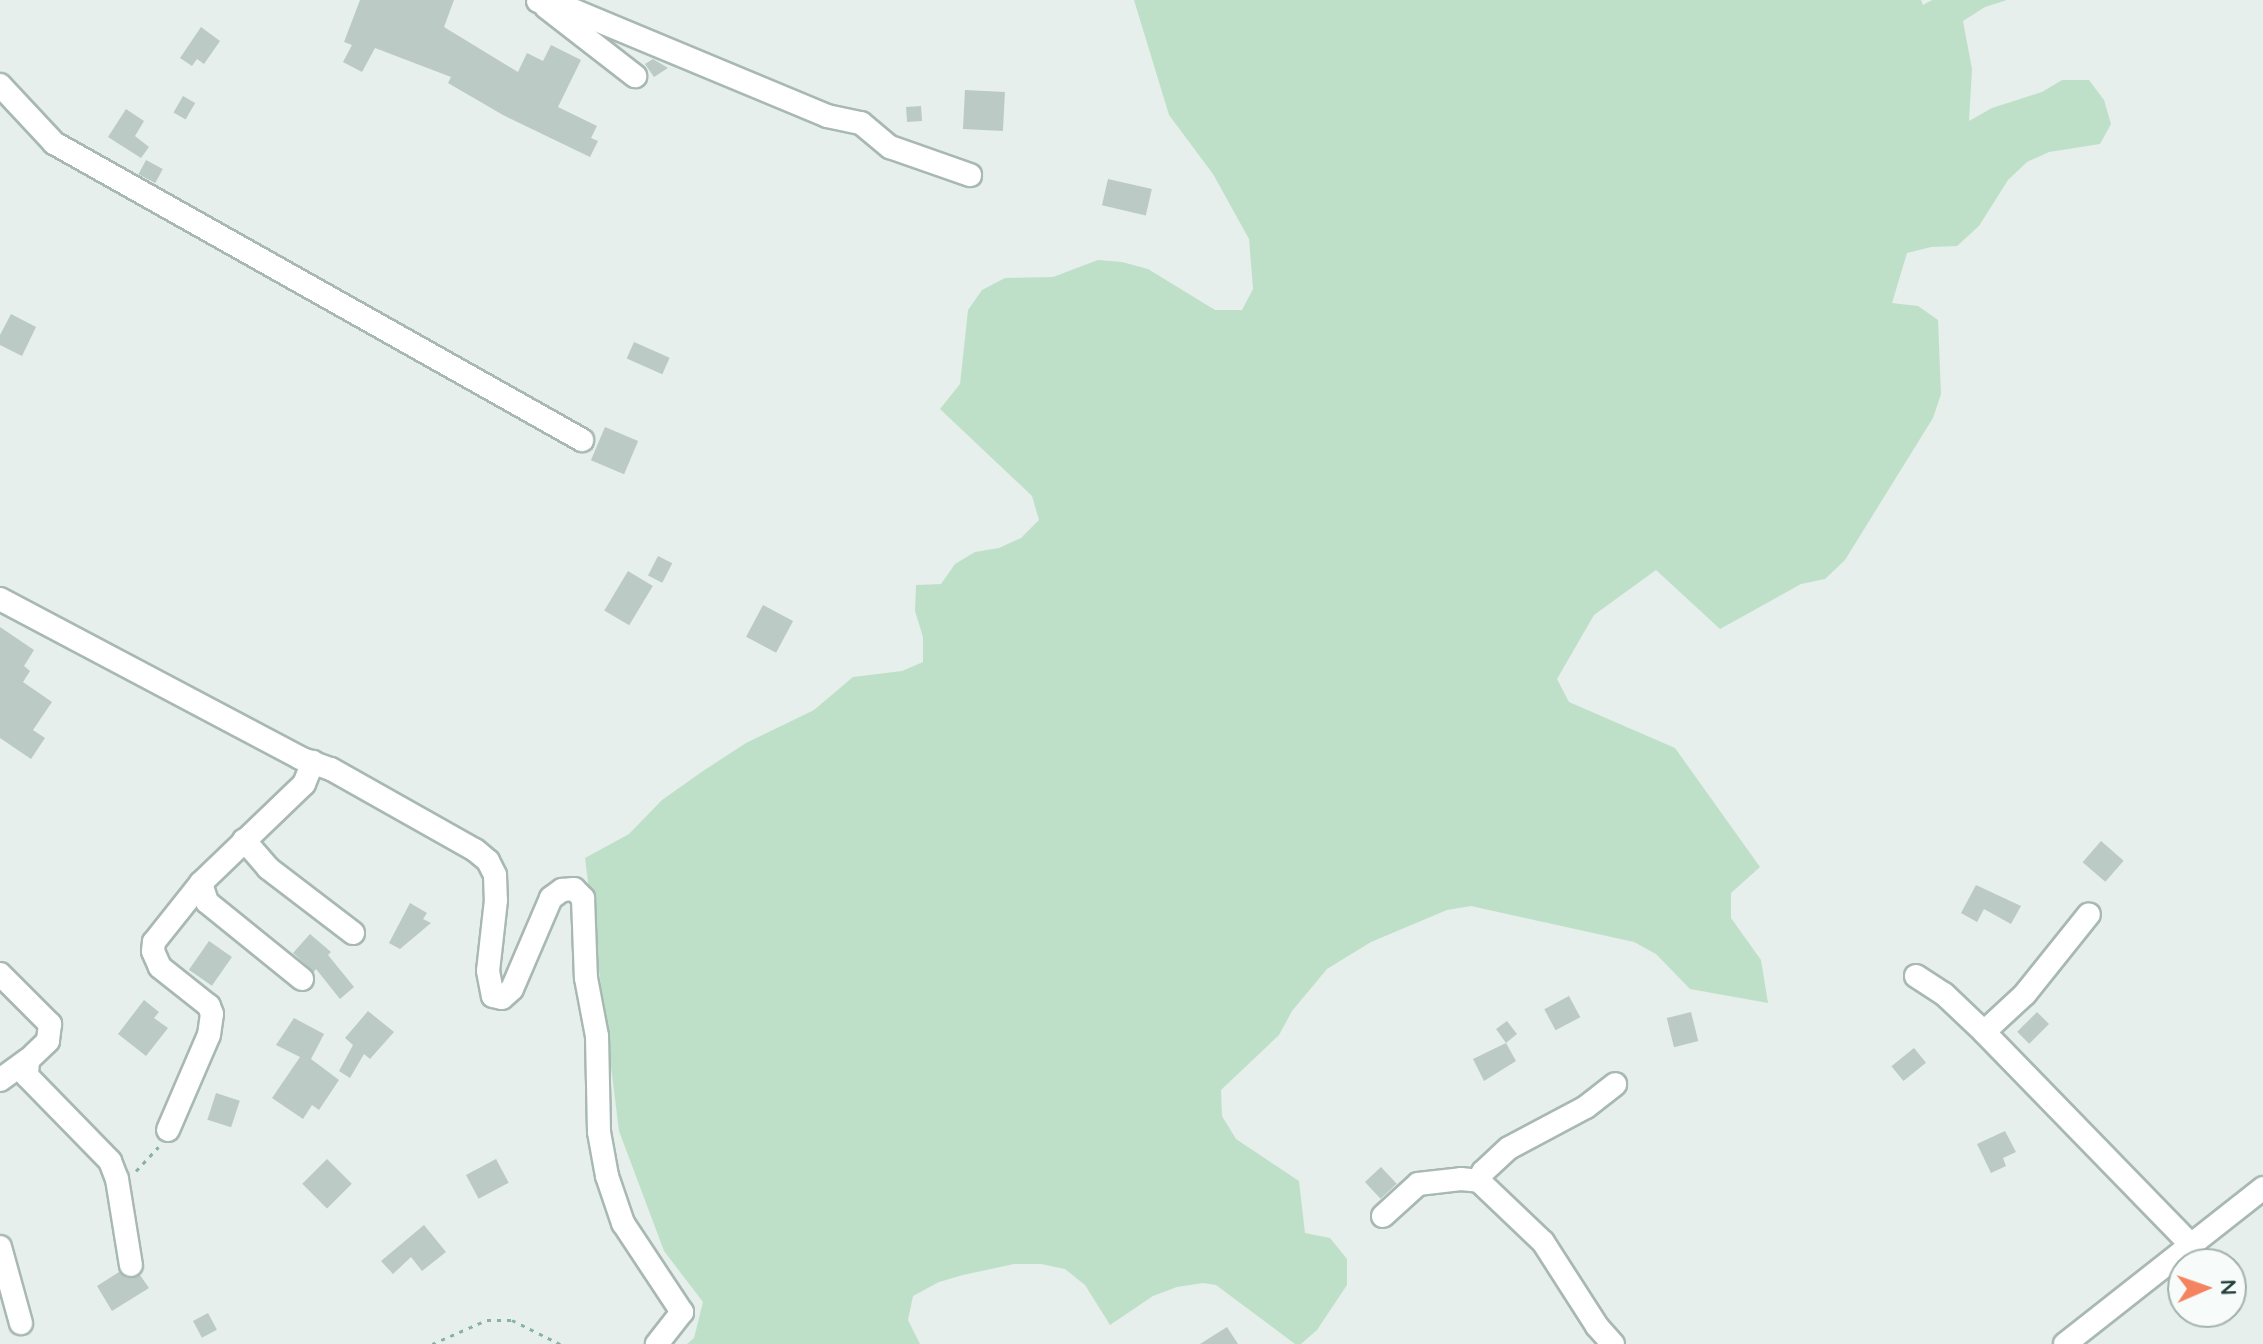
<!DOCTYPE html>
<html>
<head>
<meta charset="utf-8">
<style>
  body { margin:0 }
  #map { position:relative; width:2263px; height:1344px; overflow:hidden; background:#e6efeb; font-family:Quicksand,sans-serif }
  div>[style] { position:absolute }
  [style*='--x'] { left:calc(var(--x)*1px); top:calc(var(--y)*1px); width:calc(var(--w)*1px); rotate:calc(var(--a)*1deg) }
  .green>* { inset:0; background:#bfe0c8 }
  .building>* { inset:0; background:#bbcac4; transform-origin:0 0 }
  .path>* { height:3px; margin-top:-1.5px; transform-origin:0; background:repeating-linear-gradient(90deg,#86b3a5 0 4px,transparent 0 10px) }
  .roads { filter:drop-shadow(2px 0 #a8b8b2) drop-shadow(-2px 0 #a8b8b2) drop-shadow(0 2px #a8b8b2) drop-shadow(0 -2px #a8b8b2) }
  .minor>* { height:22px; margin:-11px; padding:0 11px; transform-origin:11px; border-radius:11px; background:#fff }
  span { translate:-50% -50%; white-space:nowrap; text-align:center; line-height:1.15; -webkit-text-stroke:7px #f7fbf9; paint-order:stroke }
  .north { position:absolute; left:2167px; top:1248px; width:80px; height:80px; box-sizing:border-box; background:#f7fbf9; border:2px solid #a3b1ad; border-radius:50%; rotate:88deg; font-size:22px; font-weight:700; line-height:32px; text-align:center; color:#24423a }
  .north::after { content:''; display:block; margin:auto; width:28px; height:36px; background:#f4845f; clip-path:polygon(50% 0,100% 100%,50% 72%,0 100%) }
</style>
</head>
<body>
<div id="map">
  <div class="green">
    <i style="clip-path:polygon(1134px 0,1921px 0,1923px 5px,1932px 0,2007px 0,1985px 7px,1963px 21px,1972px 69px,1969px 121px,1992px 108px,2042px 92px,2062px 80px,2089px 80px,2104px 100px,2111px 124px,2100px 144px,2049px 152px,2027px 162px,2008px 180px,1979px 226px,1957px 246px,1931px 247px,1907px 253px,1892px 303px,1918px 306px,1938px 320px,1941px 394px,1933px 418px,1845px 560px,1825px 579px,1801px 584px,1720px 629px,1656px 570px,1594px 615px,1557px 679px,1569px 702px,1675px 748px,1760px 867px,1731px 893px,1731px 918px,1761px 960px,1768px 1003px,1690px 989px,1656px 954px,1634px 942px,1471px 906px,1447px 910px,1371px 942px,1327px 969px,1292px 1011px,1279px 1035px,1221px 1090px,1222px 1116px,1236px 1139px,1299px 1181px,1305px 1233px,1330px 1238px,1347px 1259px,1347px 1285px,1317px 1330px,1301px 1344px,1295px 1344px,1216px 1285px,1203px 1283px,1177px 1287px,1153px 1296px,1110px 1325px,1085px 1285px,1065px 1269px,1041px 1264px,1014px 1264px,963px 1275px,939px 1282px,913px 1296px,908px 1320px,920px 1344px,687px 1344px,694px 1338px,703px 1302px,664px 1251px,619px 1131px,585px 858px,629px 834px,662px 800px,703px 771px,746px 743px,814px 710px,853px 677px,902px 671px,923px 662px,923px 637px,915px 611px,916px 585px,941px 584px,955px 564px,975px 552px,999px 548px,1021px 538px,1039px 520px,1032px 496px,940px 409px,960px 384px,968px 310px,982px 290px,1005px 278px,1053px 277px,1098px 260px,1122px 262px,1148px 269px,1215px 310px,1242px 310px,1253px 289px,1249px 239px,1213px 174px,1169px 115px)"></i>
  </div>
  <div class="building">
    <i style="clip-path:polygon(360px 0,454px 0,444px 27px,518px 72px,527px 53px,543px 61px,551px 45px,581px 60px,558px 107px,597px 126px,591px 138px,598px 141px,590px 157px,503px 115px,448px 83px,451px 77px,375px 48px,362px 72px,343px 62px,352px 45px,344px 42px)"></i>
    <i style="clip-path:polygon(201px 27px,220px 41px,204px 64px,197px 59px,192px 66px,180px 58px)"></i>
    <i style="clip-path:polygon(653px 59px,668px 68px,654px 77px,645px 64px)"></i>
    <i style="left:965px;top:90px;width:40px;height:39px;rotate:3deg"></i>
    <i style="left:183px;top:96px;width:14px;height:19px;rotate:30deg"></i>
    <i style="left:921px;top:106px;width:15px;height:15px;rotate:86deg"></i>
    <i style="clip-path:polygon(126px 109px,144px 121px,135px 136px,149px 147px,141px 158px,108px 137px)"></i>
    <i style="left:146px;top:160px;width:19px;height:16px;rotate:28deg"></i>
    <i style="left:1108px;top:179px;width:45px;height:27px;rotate:13deg"></i>
    <i style="clip-path:polygon(11px 314px,36px 327px,22px 356px,0 345px,0 335px)"></i>
    <i style="left:634px;top:342px;width:39px;height:18px;rotate:24deg"></i>
    <i style="left:605px;top:427px;width:36px;height:36px;rotate:23deg"></i>
    <i style="left:658px;top:556px;width:16px;height:22px;rotate:27deg"></i>
    <i style="left:628px;top:571px;width:29px;height:46px;rotate:31deg"></i>
    <i style="left:763px;top:605px;width:34px;height:36px;rotate:28deg"></i>
    <i style="clip-path:polygon(0 627px,34px 650px,24px 666px,30px 671px,23px 682px,52px 702px,33px 730px,45px 738px,31px 759px,0 738px)"></i>
    <i style="left:2101px;top:841px;width:30px;height:28px;rotate:41deg"></i>
    <i style="clip-path:polygon(1976px 885px,2021px 906px,2011px 924px,1984px 909px,1977px 922px,1961px 913px)"></i>
    <i style="clip-path:polygon(410px 903px,427px 913px,423px 919px,431px 923px,400px 949px,389px 943px)"></i>
    <i style="clip-path:polygon(310px 934px,331px 952px,328px 955px,354px 987px,340px 999px,316px 969px,314px 972px,293px 953px)"></i>
    <i style="left:209px;top:941px;width:28px;height:35px;rotate:35deg"></i>
    <i style="left:1569px;top:996px;width:24px;height:28px;rotate:62deg"></i>
    <i style="clip-path:polygon(144px 1000px,159px 1012px,154px 1018px,168px 1028px,146px 1056px,118px 1034px)"></i>
    <i style="clip-path:polygon(368px 1011px,394px 1032px,370px 1059px,364px 1054px,350px 1078px,339px 1071px,353px 1045px,345px 1038px)"></i>
    <i style="left:1691px;top:1012px;width:30px;height:25px;rotate:76deg"></i>
    <i style="left:2037px;top:1012px;width:17px;height:28px;rotate:45deg"></i>
    <i style="clip-path:polygon(294px 1018px,324px 1034px,311px 1059px,339px 1080px,319px 1110px,312px 1105px,303px 1119px,272px 1098px,300px 1057px,276px 1045px)"></i>
    <i style="clip-path:polygon(1507px 1021px,1517px 1034px,1506px 1043px,1516px 1061px,1484px 1081px,1473px 1059px,1506px 1043px,1496px 1029px)"></i>
    <i style="left:1914px;top:1048px;width:19px;height:29px;rotate:51deg"></i>
    <i style="left:216px;top:1093px;width:25px;height:28px;rotate:18deg"></i>
    <i style="clip-path:polygon(2005px 1131px,2016px 1152px,2003px 1158px,2006px 1166px,1991px 1173px,1977px 1144px)"></i>
    <i style="left:327px;top:1159px;width:35px;height:35px;rotate:45deg"></i>
    <i style="left:496px;top:1159px;width:27px;height:34px;rotate:62deg"></i>
    <i style="left:1381px;top:1167px;width:23px;height:22px;rotate:47deg"></i>
    <i style="clip-path:polygon(424px 1225px,446px 1252px,422px 1271px,411px 1257px,393px 1274px,381px 1261px)"></i>
    <i style="clip-path:polygon(119px 1272px,127px 1278px,140px 1275px,149px 1288px,112px 1311px,97px 1286px)"></i>
    <i style="left:208px;top:1313px;width:19px;height:17px;rotate:62deg"></i>
    <i style="clip-path:polygon(1227px 1327px,1238px 1344px,1200px 1344px)"></i>
  </div>
  <div class="path">
    <i style="--x:136;--y:1171;--w:33;--a:-47"></i>
    <i style="--x:432;--y:1344;--w:60;--a:-23.6"></i>
    <i style="--x:487;--y:1320;--w:25;--a:0"></i>
    <i style="--x:512;--y:1320;--w:54;--a:26.6"></i>
  </div>
  <div class="roads">
    <div class="minor">
      <i style="--x:538;--y:1;--w:38;--a:15"></i>
      <i style="--x:575;--y:11;--w:273;--a:22.6"></i>
      <i style="--x:827;--y:116;--w:35;--a:12"></i>
      <i style="--x:861;--y:123;--w:38;--a:40"></i>
      <i style="--x:890;--y:147;--w:85;--a:19.3"></i>
      <i style="--x:546;--y:7;--w:113;--a:37.8"></i>
      <i style="--x:0;--y:85;--w:79;--a:47"></i>
      <i style="--x:54;--y:143;--w:606;--a:29.36"></i>
      <i style="--x:0;--y:599;--w:340;--a:27.9"></i>
      <i style="--x:300;--y:758;--w:33;--a:20"></i>
      <i style="--x:331;--y:769;--w:165;--a:29.4"></i>
      <i style="--x:475;--y:850;--w:17;--a:40"></i>
      <i style="--x:488;--y:861;--w:16;--a:63"></i>
      <i style="--x:495;--y:875;--w:25;--a:88"></i>
      <i style="--x:496;--y:900;--w:71;--a:96.4"></i>
      <i style="--x:488;--y:971;--w:25;--a:79"></i>
      <i style="--x:493;--y:996;--w:9;--a:13"></i>
      <i style="--x:502;--y:998;--w:13;--a:-42"></i>
      <i style="--x:512;--y:989;--w:99;--a:-66.8"></i>
      <i style="--x:551;--y:898;--w:14;--a:-36"></i>
      <i style="--x:562;--y:890;--w:12;--a:-5"></i>
      <i style="--x:574;--y:889;--w:13;--a:45"></i>
      <i style="--x:583;--y:898;--w:80;--a:87.9"></i>
      <i style="--x:586;--y:978;--w:59;--a:79.3"></i>
      <i style="--x:597;--y:1036;--w:96;--a:88.8"></i>
      <i style="--x:599;--y:1132;--w:45;--a:79.7"></i>
      <i style="--x:607;--y:1176;--w:50;--a:71.2"></i>
      <i style="--x:623;--y:1223;--w:107;--a:56.5"></i>
      <i style="--x:682;--y:1312;--w:41;--a:128"></i>
      <i style="--x:244;--y:840;--w:37;--a:49"></i>
      <i style="--x:268;--y:868;--w:107;--a:37.4"></i>
      <i style="--x:0;--y:974;--w:71;--a:45"></i>
      <i style="--x:50;--y:1024;--w:17;--a:97"></i>
      <i style="--x:48;--y:1041;--w:28;--a:136"></i>
      <i style="--x:28;--y:1060;--w:16;--a:94"></i>
      <i style="--x:27;--y:1076;--w:119;--a:45.7"></i>
      <i style="--x:110;--y:1161;--w:19;--a:69"></i>
      <i style="--x:117;--y:1179;--w:87;--a:80.8"></i>
      <i style="--x:1916;--y:976;--w:33;--a:33"></i>
      <i style="--x:1944;--y:994;--w:55;--a:43.5"></i>
      <i style="--x:1984;--y:1032;--w:297;--a:45.8"></i>
      <i style="--x:302;--y:979;--w:122;--a:-141"></i>
      <i style="--x:207;--y:902;--w:20;--a:-108"></i>
      <i style="--x:201;--y:883;--w:143;--a:-43.9"></i>
      <i style="--x:304;--y:784;--w:24;--a:-68"></i>
      <i style="--x:1984;--y:1032;--w:56;--a:-42.8"></i>
      <i style="--x:2025;--y:994;--w:102;--a:-51.3"></i>
      <i style="--x:0;--y:1080;--w:34;--a:-36"></i>
      <i style="--x:168;--y:1130;--w:103;--a:-66.7"></i>
      <i style="--x:209;--y:1035;--w:21;--a:-82"></i>
      <i style="--x:212;--y:1014;--w:9;--a:-111"></i>
      <i style="--x:209;--y:1006;--w:63;--a:-141.5"></i>
      <i style="--x:160;--y:967;--w:17;--a:-114"></i>
      <i style="--x:153;--y:951;--w:9;--a:-84"></i>
      <i style="--x:154;--y:942;--w:75;--a:-51.5"></i>
      <i style="--x:1383;--y:1216;--w:47;--a:-42.4"></i>
      <i style="--x:1418;--y:1184;--w:43;--a:-6.6"></i>
      <i style="--x:1461;--y:1179;--w:18;--a:6"></i>
      <i style="--x:0;--y:1247;--w:79;--a:74.6"></i>
      <i style="--x:1613;--y:1344;--w:24;--a:-132"></i>
      <i style="--x:1597;--y:1326;--w:100;--a:-122.7"></i>
      <i style="--x:1543;--y:1242;--w:88;--a:-136.4"></i>
      <i style="--x:1479;--y:1181;--w:10;--a:-66"></i>
      <i style="--x:1483;--y:1172;--w:35;--a:-43"></i>
      <i style="--x:1509;--y:1148;--w:87;--a:-28"></i>
      <i style="--x:1586;--y:1107;--w:37;--a:-38"></i>
      <i style="--x:2065;--y:1344;--w:252;--a:-38.2"></i>
    </div>
  </div>
  <div class="north">N</div>
</div>
</body>
</html>
